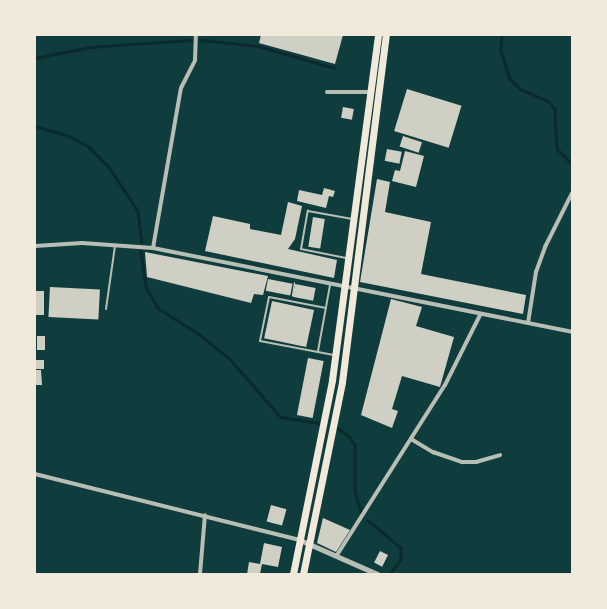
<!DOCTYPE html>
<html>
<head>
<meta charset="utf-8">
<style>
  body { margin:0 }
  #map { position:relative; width:607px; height:609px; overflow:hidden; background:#0f3d3e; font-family:Mulish,sans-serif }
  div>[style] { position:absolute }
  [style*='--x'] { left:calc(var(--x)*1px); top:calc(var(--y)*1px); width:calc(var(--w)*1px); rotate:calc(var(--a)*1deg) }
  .stream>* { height:2.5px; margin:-1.25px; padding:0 1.25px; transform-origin:1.25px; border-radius:1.25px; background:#0a2a2b }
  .building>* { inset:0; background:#cfcfc3; transform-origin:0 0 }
  .path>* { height:1px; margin:-0.5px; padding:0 0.5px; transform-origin:0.5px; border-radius:0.5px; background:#f1e9da }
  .service>* { height:2px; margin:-1px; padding:0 1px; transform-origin:1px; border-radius:1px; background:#b8beb3 }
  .minor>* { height:4px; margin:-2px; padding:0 2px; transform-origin:2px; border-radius:2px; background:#b8beb3 }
  .tertiary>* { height:5px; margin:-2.5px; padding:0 2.5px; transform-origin:2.5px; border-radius:2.5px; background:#b8beb3 }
  .trunk>* { height:7px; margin:-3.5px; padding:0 3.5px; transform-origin:3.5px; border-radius:3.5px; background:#f1e9da }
  span { translate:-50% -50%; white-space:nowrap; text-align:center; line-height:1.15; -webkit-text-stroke:4px #f1e9da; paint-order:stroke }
  .frame { position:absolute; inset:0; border:36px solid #f1e9da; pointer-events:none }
</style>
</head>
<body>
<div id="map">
  <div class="stream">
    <i style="--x:502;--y:35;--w:15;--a:94"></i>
    <i style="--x:501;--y:50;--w:30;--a:73"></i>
    <i style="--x:510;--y:79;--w:16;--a:43"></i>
    <i style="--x:522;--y:90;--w:28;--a:23"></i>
    <i style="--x:548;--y:101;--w:11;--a:49"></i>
    <i style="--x:555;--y:109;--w:40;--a:87.1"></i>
    <i style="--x:557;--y:149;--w:21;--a:45"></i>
    <i style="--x:200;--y:40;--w:58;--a:5.9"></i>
    <i style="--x:258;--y:46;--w:79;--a:16.1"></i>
    <i style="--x:35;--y:58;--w:56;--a:-11.3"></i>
    <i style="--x:90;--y:47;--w:101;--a:-4"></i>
    <i style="--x:35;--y:126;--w:33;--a:16"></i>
    <i style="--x:67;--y:135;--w:24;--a:28"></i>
    <i style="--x:88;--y:146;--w:30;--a:45"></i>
    <i style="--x:109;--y:167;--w:53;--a:56.6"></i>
    <i style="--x:138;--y:211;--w:31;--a:83"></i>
    <i style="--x:141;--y:251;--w:36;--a:82"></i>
    <i style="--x:146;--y:287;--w:24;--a:60"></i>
    <i style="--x:158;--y:308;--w:49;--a:32.4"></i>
    <i style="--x:199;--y:334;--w:40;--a:39"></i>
    <i style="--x:230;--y:359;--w:77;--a:48.7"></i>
    <i style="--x:281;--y:417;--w:38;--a:9"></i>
    <i style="--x:338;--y:428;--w:14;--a:36"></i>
    <i style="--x:349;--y:436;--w:11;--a:56"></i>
    <i style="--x:355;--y:445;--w:47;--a:90"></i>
    <i style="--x:355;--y:492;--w:20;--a:72"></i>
    <i style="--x:368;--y:520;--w:43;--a:40.3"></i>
    <i style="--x:401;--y:548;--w:12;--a:90"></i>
    <i style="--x:401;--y:560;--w:18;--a:128"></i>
  </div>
  <div class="building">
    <i style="clip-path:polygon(261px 35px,343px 35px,335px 64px,259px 43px)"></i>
    <i style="left:407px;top:89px;width:57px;height:44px;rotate:17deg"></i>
    <i style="left:343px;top:107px;width:11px;height:11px;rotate:10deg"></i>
    <i style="left:403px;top:136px;width:20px;height:11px;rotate:18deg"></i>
    <i style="left:387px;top:149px;width:15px;height:12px;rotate:11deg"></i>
    <i style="clip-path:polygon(405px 151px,424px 156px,416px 187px,392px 181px,395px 170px,400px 171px)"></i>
    <i style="clip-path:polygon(377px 179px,390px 182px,385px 212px,431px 222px,421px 274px,526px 295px,523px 314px,360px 282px)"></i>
    <i style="clip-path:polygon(324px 188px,335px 191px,333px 197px,329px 196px,326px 208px,297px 201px,299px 190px,322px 195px)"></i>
    <i style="clip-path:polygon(288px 202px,302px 206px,295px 239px,288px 249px,337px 260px,334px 278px,205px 251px,213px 216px,250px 224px,250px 229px,281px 235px)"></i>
    <i style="left:313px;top:217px;width:12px;height:30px;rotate:9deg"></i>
    <i style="clip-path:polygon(145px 252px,268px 276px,263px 295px,254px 294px,251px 303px,147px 277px)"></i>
    <i style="left:268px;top:279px;width:25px;height:12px;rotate:11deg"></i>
    <i style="left:295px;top:284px;width:21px;height:13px;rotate:11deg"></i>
    <i style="left:50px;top:287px;width:50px;height:30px;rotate:3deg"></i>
    <i style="left:35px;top:291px;width:9px;height:24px"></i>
    <i style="clip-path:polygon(391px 299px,422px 307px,416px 326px,454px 337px,440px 387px,402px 376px,392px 409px,398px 411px,392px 428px,361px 415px)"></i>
    <i style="left:272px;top:301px;width:43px;height:38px;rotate:12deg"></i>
    <i style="left:37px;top:336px;width:8px;height:14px"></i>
    <i style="left:308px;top:358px;width:16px;height:58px;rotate:11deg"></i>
    <i style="left:35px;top:360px;width:9px;height:9px"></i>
    <i style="clip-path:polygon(35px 370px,41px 370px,42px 385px,35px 385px)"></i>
    <i style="left:271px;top:505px;width:16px;height:17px;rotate:15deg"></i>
    <i style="clip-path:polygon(323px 518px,350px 530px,336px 552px,317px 543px)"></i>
    <i style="clip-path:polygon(264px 543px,282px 547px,278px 567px,262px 564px,260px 574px,247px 574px,249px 562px,260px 564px)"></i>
    <i style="left:380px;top:551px;width:9px;height:13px;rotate:27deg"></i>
  </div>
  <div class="path">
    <i style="--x:292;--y:295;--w:13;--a:-81"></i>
  </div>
  <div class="service">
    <i style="--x:346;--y:258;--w:46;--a:-168.7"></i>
    <i style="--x:301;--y:249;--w:39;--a:-80"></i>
    <i style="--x:308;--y:211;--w:45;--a:10.3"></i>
    <i style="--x:326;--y:308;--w:58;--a:-169.1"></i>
    <i style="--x:269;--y:297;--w:45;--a:101.6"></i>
    <i style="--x:260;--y:341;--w:75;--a:10.7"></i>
    <i style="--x:106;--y:309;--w:64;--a:-81.9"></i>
    <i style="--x:318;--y:351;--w:67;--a:-79.7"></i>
  </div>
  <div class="minor">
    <i style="--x:327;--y:92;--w:43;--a:0"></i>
    <i style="--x:35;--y:246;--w:47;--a:-3.7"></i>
    <i style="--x:82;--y:243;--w:71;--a:4"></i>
    <i style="--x:153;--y:248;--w:427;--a:11.3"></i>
    <i style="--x:153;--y:248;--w:162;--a:-80.1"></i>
    <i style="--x:181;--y:88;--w:31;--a:-63"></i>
    <i style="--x:195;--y:60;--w:25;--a:-88"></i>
    <i style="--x:528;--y:323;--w:52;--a:-81.1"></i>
    <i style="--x:536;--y:272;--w:27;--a:-70"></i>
    <i style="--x:545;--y:247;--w:60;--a:-63.4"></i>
    <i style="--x:411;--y:439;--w:26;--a:31"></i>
    <i style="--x:433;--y:452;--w:31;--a:19"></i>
    <i style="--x:462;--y:462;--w:14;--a:0"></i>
    <i style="--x:476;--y:462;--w:25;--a:-16"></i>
    <i style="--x:35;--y:474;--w:273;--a:14"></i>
    <i style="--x:337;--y:555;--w:201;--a:-57.6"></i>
    <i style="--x:445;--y:385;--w:78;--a:-63.4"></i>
    <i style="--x:200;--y:574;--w:59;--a:-85.2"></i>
  </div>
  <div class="tertiary">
    <i style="--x:300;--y:540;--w:84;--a:23.8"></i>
  </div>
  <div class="trunk">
    <i style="--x:293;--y:574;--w:198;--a:-78.6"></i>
    <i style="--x:332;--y:380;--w:348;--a:-82.4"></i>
    <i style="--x:303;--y:574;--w:196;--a:-78.5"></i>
    <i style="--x:342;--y:382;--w:350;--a:-82.8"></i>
  </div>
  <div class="frame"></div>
</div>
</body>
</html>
